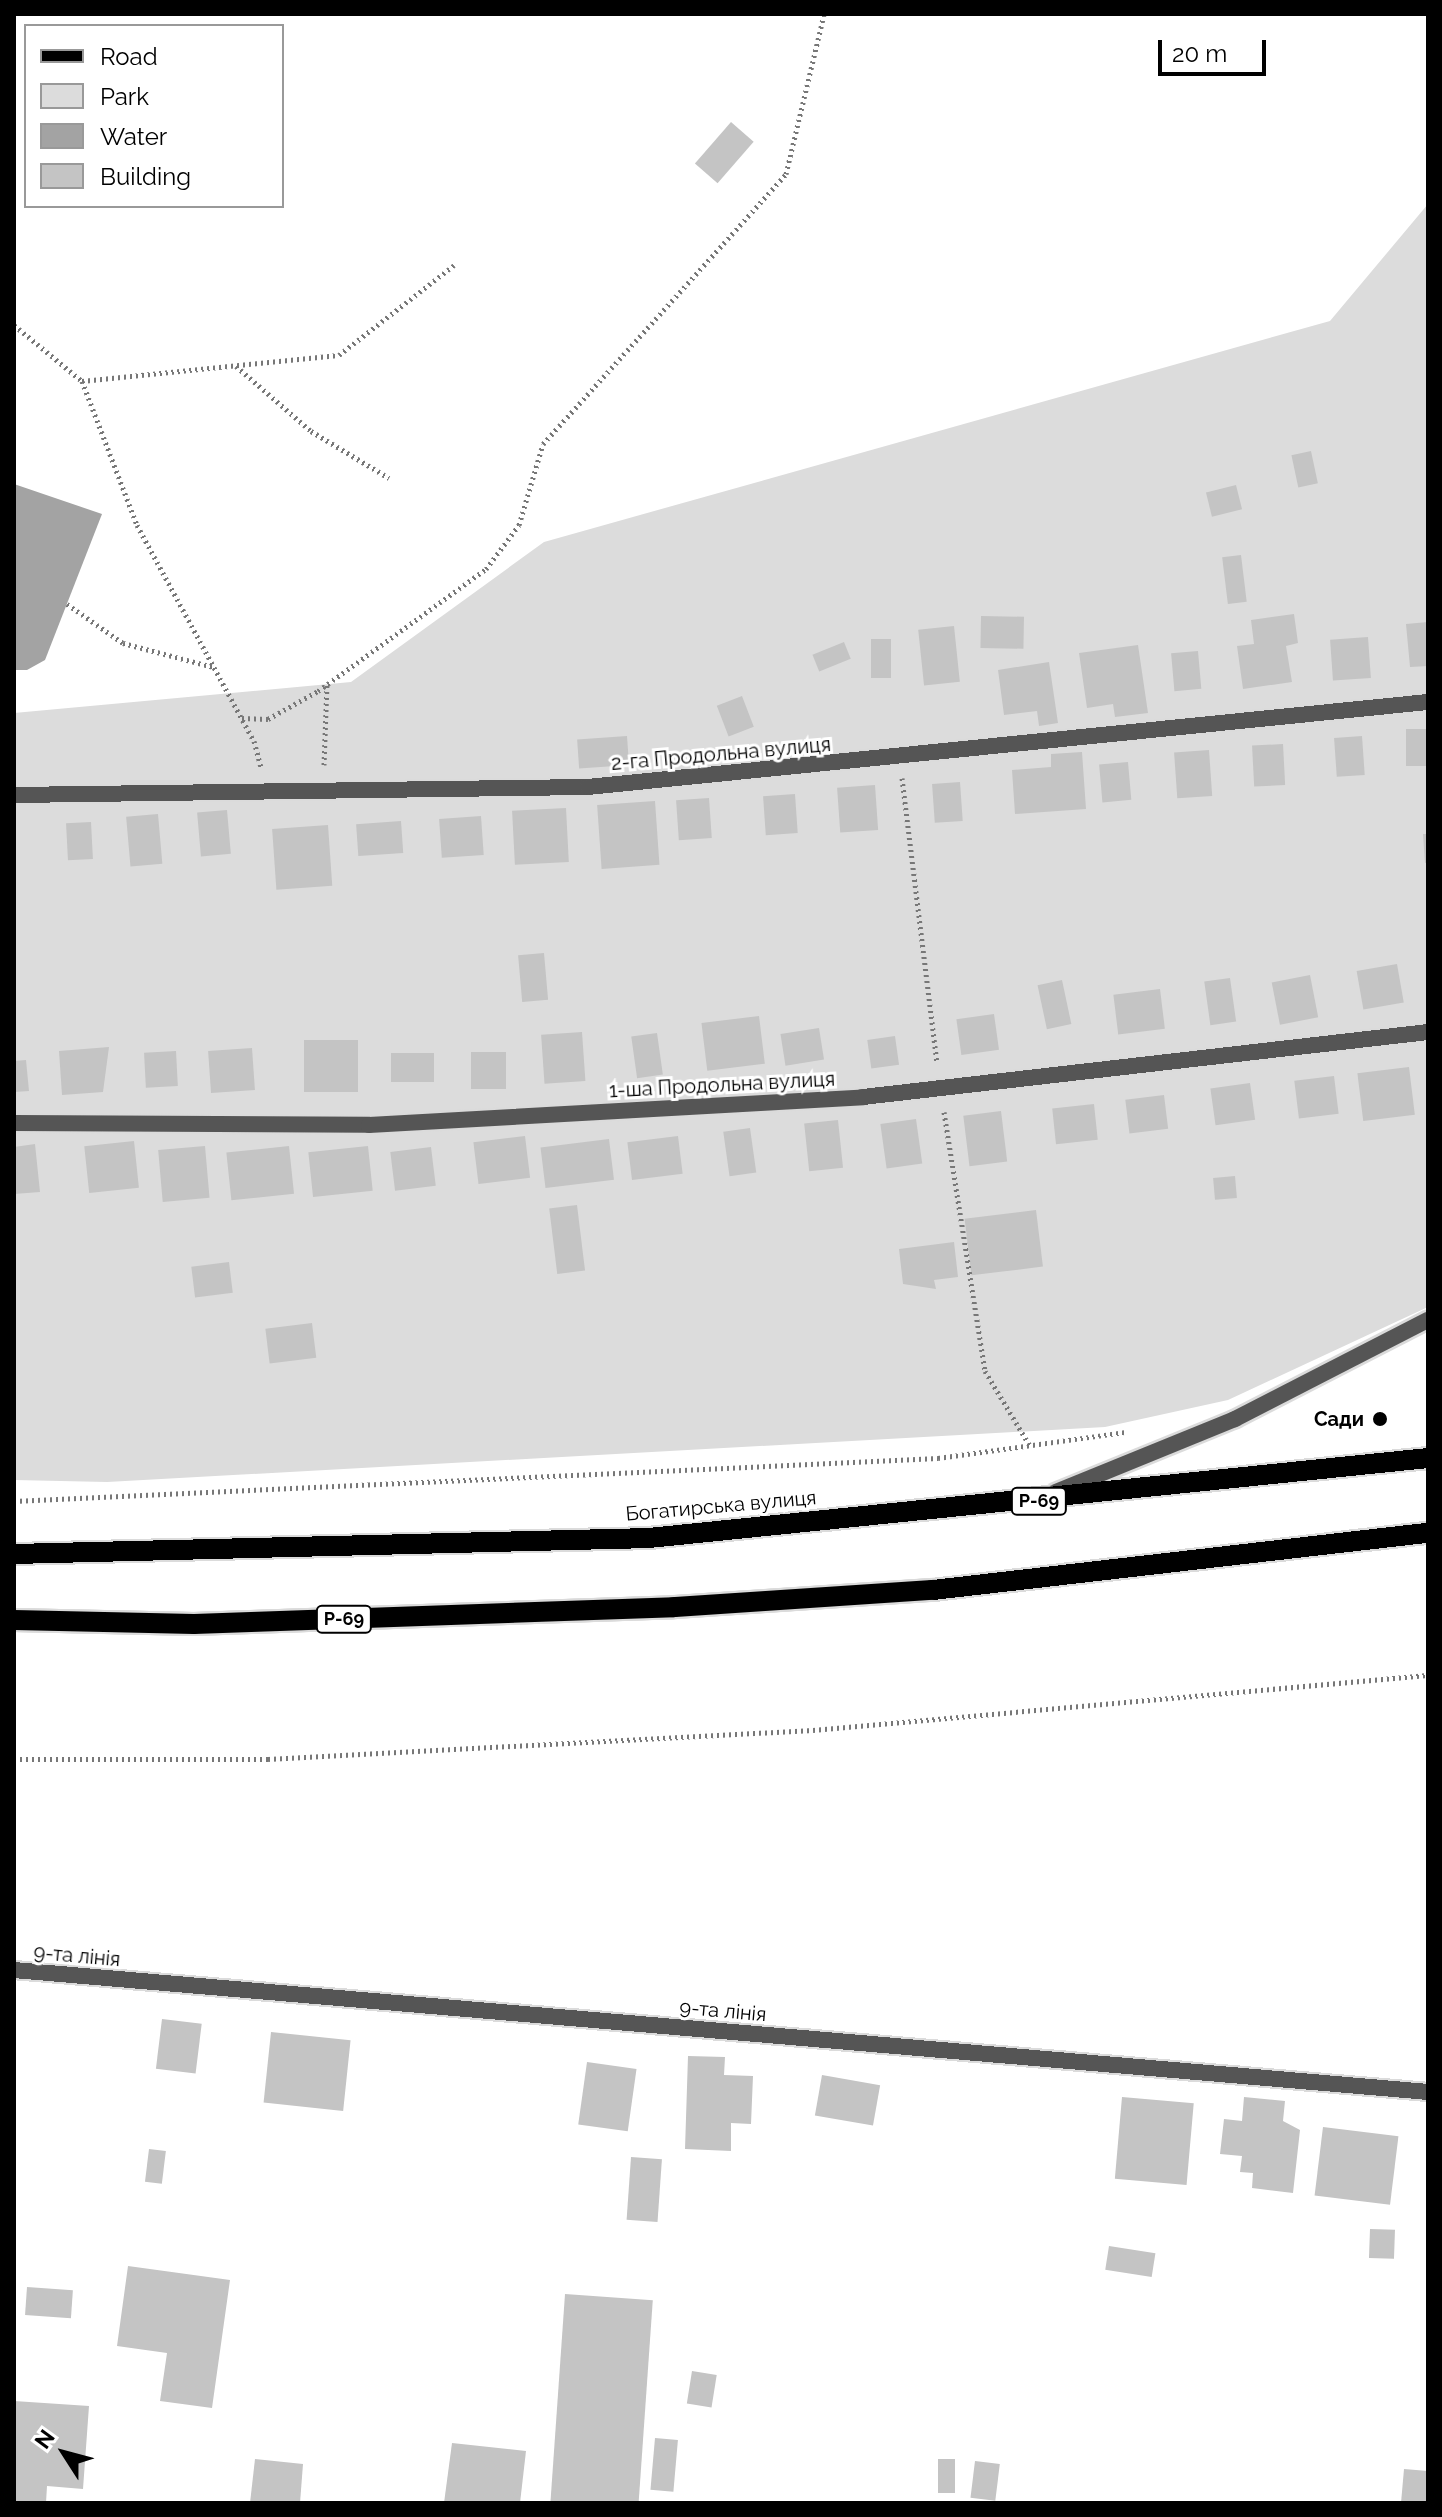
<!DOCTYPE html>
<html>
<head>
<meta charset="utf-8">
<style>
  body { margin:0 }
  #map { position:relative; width:1442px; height:2517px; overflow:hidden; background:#fff; font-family:Raleway,sans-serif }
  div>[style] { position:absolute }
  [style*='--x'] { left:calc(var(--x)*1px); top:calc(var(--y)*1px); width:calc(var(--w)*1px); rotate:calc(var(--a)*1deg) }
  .green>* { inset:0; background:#dcdcdc }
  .water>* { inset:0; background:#a3a3a3 }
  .building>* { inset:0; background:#c4c4c4; transform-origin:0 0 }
  .path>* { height:5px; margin-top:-2.5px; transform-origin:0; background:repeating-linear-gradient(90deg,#777 0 2px,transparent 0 6px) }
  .roads { filter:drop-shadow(2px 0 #dbdbdb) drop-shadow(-2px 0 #dbdbdb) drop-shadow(0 2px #dbdbdb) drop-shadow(0 -2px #dbdbdb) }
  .street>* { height:16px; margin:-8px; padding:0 8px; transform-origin:8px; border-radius:8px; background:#555 }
  .primary>* { height:20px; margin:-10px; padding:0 10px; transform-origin:10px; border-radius:10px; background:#000 }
  .dots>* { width:22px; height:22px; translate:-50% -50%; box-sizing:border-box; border:4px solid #fff; border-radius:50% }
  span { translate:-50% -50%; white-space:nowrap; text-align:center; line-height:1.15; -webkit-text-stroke:6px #fff; paint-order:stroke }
  .shield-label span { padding:2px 6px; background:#fff; border:2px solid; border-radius:6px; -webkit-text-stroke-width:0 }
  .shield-label { font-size:18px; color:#000; font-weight:700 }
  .street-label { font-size:20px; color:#000 }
  .poi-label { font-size:20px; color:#000; font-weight:700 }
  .right { translate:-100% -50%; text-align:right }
  .frame { position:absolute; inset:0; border:16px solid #000; pointer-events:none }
  .legend { position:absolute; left:24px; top:24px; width:260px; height:184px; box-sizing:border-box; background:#fff; border:2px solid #999; margin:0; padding:10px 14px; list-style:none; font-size:24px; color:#000 }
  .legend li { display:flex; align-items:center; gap:16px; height:40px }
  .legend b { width:40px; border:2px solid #999 }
  .north { position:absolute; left:24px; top:2413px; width:80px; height:80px; -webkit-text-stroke:6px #fff; paint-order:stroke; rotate:306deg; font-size:22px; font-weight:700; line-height:32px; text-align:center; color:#000 }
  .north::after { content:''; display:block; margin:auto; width:28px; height:36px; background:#000; clip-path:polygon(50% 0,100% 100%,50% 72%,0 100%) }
  .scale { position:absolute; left:1158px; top:40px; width:108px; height:36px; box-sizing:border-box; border:4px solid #000; border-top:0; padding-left:10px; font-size:24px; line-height:28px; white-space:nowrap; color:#000; -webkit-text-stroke:6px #fff; paint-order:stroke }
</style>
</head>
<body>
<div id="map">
  <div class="green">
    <i style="clip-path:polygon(1428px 204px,1428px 1307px,1228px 1400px,1105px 1427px,107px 1482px,14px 1480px,14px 713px,351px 682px,544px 542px,1330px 321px)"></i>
  </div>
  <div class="water">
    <i style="clip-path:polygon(14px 484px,102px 514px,45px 660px,27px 670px,14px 670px)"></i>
  </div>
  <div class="building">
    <i style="left:731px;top:122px;width:30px;height:55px;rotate:41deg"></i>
    <i style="left:1311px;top:451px;width:33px;height:20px;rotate:78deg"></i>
    <i style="left:1236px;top:485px;width:25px;height:31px;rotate:76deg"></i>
    <i style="left:1241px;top:555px;width:47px;height:19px;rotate:83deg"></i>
    <i style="clip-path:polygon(1294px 614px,1298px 643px,1286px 646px,1292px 682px,1243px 689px,1237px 646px,1254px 644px,1251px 620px)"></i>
    <i style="left:981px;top:616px;width:43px;height:32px;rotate:1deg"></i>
    <i style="clip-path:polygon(1428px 622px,1428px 666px,1410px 667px,1406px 624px)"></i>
    <i style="left:954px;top:626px;width:56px;height:36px;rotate:84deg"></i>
    <i style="left:1368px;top:637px;width:41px;height:38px;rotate:86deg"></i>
    <i style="left:871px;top:639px;width:20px;height:39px"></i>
    <i style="left:844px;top:642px;width:18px;height:34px;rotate:68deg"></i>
    <i style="clip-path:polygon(1138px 645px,1148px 713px,1115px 717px,1113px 704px,1087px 708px,1079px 653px)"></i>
    <i style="left:1198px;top:651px;width:38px;height:27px;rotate:85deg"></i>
    <i style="clip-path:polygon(1049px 662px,1058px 723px,1039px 726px,1037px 711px,1004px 715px,998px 670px)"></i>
    <i style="left:742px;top:696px;width:33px;height:27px;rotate:69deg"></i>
    <i style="left:1428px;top:729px;width:37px;height:22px;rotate:90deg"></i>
    <i style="left:627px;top:736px;width:29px;height:50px;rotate:86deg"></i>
    <i style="left:1362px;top:736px;width:39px;height:28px;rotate:86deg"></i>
    <i style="left:1283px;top:744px;width:41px;height:31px;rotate:87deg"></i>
    <i style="left:1209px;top:750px;width:46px;height:35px;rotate:86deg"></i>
    <i style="clip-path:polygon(1082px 752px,1086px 809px,1015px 814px,1012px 770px,1051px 767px,1051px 754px)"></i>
    <i style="left:1128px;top:762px;width:38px;height:29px;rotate:85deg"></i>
    <i style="left:960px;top:782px;width:39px;height:28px;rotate:86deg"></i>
    <i style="left:875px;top:785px;width:45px;height:38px;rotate:86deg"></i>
    <i style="left:795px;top:794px;width:39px;height:32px;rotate:86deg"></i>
    <i style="left:709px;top:798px;width:40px;height:33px;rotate:86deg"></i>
    <i style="left:655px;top:801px;width:64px;height:58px;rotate:86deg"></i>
    <i style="left:566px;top:808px;width:54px;height:54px;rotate:87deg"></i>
    <i style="left:227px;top:810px;width:44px;height:30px;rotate:85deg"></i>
    <i style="left:158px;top:814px;width:50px;height:32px;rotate:85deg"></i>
    <i style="left:481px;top:816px;width:39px;height:42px;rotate:86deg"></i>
    <i style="left:401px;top:821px;width:32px;height:45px;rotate:86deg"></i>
    <i style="left:91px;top:822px;width:37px;height:25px;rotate:87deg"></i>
    <i style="left:328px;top:825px;width:61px;height:56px;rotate:86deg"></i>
    <i style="clip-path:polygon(1423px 834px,1428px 834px,1428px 862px,1425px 863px)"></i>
    <i style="left:544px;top:953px;width:47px;height:26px;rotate:85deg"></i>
    <i style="left:1397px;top:964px;width:39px;height:41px;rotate:80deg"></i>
    <i style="left:1310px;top:975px;width:43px;height:39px;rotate:79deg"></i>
    <i style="left:1230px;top:978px;width:44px;height:26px;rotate:82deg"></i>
    <i style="left:1062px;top:980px;width:45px;height:25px;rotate:78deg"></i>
    <i style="left:1160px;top:989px;width:40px;height:47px;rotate:83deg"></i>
    <i style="left:994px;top:1014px;width:36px;height:38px;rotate:82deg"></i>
    <i style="left:759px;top:1016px;width:48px;height:58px;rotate:83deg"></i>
    <i style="left:819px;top:1028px;width:32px;height:39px;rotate:81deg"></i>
    <i style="left:582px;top:1032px;width:49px;height:41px;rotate:86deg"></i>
    <i style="left:657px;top:1033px;width:42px;height:26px;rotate:82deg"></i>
    <i style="left:895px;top:1036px;width:29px;height:28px;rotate:82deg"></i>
    <i style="left:304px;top:1040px;width:54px;height:52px"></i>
    <i style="clip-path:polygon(109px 1047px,103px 1092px,62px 1095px,59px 1051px)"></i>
    <i style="left:252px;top:1048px;width:42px;height:44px;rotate:86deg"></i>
    <i style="left:176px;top:1051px;width:35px;height:32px;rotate:87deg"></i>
    <i style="left:471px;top:1052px;width:35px;height:37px"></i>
    <i style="left:391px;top:1053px;width:43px;height:29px"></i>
    <i style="clip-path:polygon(26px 1060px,29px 1091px,14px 1092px,14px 1061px)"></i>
    <i style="left:1409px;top:1067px;width:48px;height:52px;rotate:83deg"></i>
    <i style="left:1334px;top:1076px;width:38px;height:40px;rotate:83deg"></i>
    <i style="left:1250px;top:1083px;width:37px;height:40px;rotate:82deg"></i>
    <i style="left:1164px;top:1095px;width:34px;height:39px;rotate:83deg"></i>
    <i style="left:1094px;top:1104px;width:36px;height:42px;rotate:84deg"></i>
    <i style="left:1001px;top:1111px;width:51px;height:38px;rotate:83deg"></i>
    <i style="left:916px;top:1119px;width:45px;height:36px;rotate:82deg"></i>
    <i style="left:838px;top:1120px;width:48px;height:34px;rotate:84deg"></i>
    <i style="left:750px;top:1128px;width:45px;height:27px;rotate:82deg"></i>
    <i style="left:525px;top:1136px;width:42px;height:52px;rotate:83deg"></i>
    <i style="left:678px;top:1136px;width:38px;height:51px;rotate:83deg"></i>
    <i style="left:609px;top:1139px;width:41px;height:69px;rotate:83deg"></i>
    <i style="left:134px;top:1141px;width:47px;height:50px;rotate:84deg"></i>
    <i style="clip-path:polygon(35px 1144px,40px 1192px,14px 1194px,14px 1147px)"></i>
    <i style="left:205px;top:1146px;width:52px;height:47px;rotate:85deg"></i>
    <i style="left:289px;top:1146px;width:48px;height:63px;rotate:84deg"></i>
    <i style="left:368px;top:1146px;width:45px;height:60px;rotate:84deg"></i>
    <i style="left:431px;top:1147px;width:39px;height:41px;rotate:83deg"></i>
    <i style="left:1235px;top:1176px;width:22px;height:22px;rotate:85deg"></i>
    <i style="left:577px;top:1205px;width:66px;height:28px;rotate:83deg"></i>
    <i style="left:1036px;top:1210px;width:57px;height:72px;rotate:83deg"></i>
    <i style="clip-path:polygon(954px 1242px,958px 1277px,934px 1280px,936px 1289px,903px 1284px,899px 1249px)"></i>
    <i style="left:229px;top:1262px;width:31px;height:38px;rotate:83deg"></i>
    <i style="left:312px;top:1323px;width:35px;height:47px;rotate:83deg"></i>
    <i style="left:162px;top:2019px;width:40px;height:50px;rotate:7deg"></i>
    <i style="left:271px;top:2032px;width:80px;height:71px;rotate:6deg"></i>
    <i style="clip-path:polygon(688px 2056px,725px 2057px,724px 2075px,753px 2076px,751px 2124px,731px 2123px,731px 2151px,685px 2149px)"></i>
    <i style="left:587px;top:2062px;width:50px;height:63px;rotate:8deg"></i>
    <i style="left:822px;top:2075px;width:59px;height:41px;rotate:10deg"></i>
    <i style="left:1122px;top:2097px;width:72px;height:82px;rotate:5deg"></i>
    <i style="clip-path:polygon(1244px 2097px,1285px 2101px,1283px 2121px,1300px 2130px,1293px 2193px,1252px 2188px,1253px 2173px,1240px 2172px,1242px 2156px,1220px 2154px,1224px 2119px,1242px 2121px)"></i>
    <i style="left:1323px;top:2127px;width:76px;height:69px;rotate:7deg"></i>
    <i style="left:149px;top:2149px;width:17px;height:33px;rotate:7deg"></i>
    <i style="left:631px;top:2157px;width:31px;height:63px;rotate:4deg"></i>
    <i style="left:1370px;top:2229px;width:25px;height:29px;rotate:2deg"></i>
    <i style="left:1109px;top:2246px;width:47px;height:24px;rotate:9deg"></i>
    <i style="clip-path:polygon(128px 2266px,230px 2280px,212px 2408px,160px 2401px,167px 2353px,117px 2346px)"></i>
    <i style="left:27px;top:2287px;width:46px;height:28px;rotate:4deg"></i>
    <i style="left:565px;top:2294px;width:88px;height:209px;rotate:4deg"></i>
    <i style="left:692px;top:2371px;width:25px;height:33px;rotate:9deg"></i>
    <i style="clip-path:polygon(14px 2401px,89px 2406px,83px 2489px,47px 2486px,46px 2503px,14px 2503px)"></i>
    <i style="left:655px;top:2438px;width:23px;height:52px;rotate:5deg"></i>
    <i style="clip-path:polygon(452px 2443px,526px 2451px,520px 2503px,444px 2503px)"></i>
    <i style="clip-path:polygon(255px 2459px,303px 2464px,300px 2503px,250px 2503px)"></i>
    <i style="left:938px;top:2459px;width:17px;height:34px"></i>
    <i style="left:975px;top:2461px;width:25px;height:37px;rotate:7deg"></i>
    <i style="clip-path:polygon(1404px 2469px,1428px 2471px,1428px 2503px,1401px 2503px)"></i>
  </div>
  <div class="path">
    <i style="--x:14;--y:325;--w:88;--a:39.5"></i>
    <i style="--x:82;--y:381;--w:154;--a:69.1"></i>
    <i style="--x:137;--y:525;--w:246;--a:61.6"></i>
    <i style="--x:254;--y:741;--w:27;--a:75"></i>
    <i style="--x:236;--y:366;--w:99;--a:40.9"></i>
    <i style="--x:311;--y:431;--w:91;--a:31.1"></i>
    <i style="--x:82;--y:381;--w:258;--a:-5.8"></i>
    <i style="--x:339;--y:355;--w:146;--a:-38"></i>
    <i style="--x:67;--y:604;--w:68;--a:34.9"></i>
    <i style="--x:123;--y:643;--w:93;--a:14.9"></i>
    <i style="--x:242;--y:718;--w:26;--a:2"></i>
    <i style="--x:268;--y:719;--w:57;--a:-29.2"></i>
    <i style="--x:318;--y:691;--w:208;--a:-36"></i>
    <i style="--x:486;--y:569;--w:55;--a:-53.1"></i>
    <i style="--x:519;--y:525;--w:84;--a:-73.5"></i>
    <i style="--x:543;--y:444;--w:363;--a:-48"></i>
    <i style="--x:786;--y:174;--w:164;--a:-76.6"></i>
    <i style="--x:324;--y:765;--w:82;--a:-87.9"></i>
    <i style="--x:902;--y:778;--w:286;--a:83"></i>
    <i style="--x:944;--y:1112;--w:262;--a:81"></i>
    <i style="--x:985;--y:1371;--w:87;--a:59"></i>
    <i style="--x:14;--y:1501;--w:925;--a:-2.66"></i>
    <i style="--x:938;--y:1458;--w:190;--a:-7.9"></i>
    <i style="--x:14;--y:1759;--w:254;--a:0"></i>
    <i style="--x:268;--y:1759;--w:546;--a:-3.05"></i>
    <i style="--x:813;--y:1730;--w:617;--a:-5.11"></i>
  </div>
  <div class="roads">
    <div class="street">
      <i style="--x:14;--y:795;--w:574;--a:-0.8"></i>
      <i style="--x:588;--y:787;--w:844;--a:-5.78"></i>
      <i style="--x:14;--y:1123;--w:355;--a:0.3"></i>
      <i style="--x:369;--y:1125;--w:495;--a:-3.2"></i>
      <i style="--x:863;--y:1097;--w:569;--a:-6.56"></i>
      <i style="--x:1056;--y:1492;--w:193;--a:-22.2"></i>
      <i style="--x:1235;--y:1419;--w:217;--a:-27.2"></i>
      <i style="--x:14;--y:1970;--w:1419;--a:4.93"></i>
    </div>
    <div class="primary">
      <i style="--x:14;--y:1554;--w:635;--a:-1.44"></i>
      <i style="--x:649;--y:1538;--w:783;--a:-5.86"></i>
      <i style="--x:14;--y:1620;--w:180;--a:1.3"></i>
      <i style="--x:194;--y:1624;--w:480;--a:-2"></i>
      <i style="--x:674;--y:1607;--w:260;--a:-3.8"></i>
      <i style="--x:933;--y:1590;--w:498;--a:-6.6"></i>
    </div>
  </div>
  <div class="dots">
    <i style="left:1380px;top:1419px;background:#000"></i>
  </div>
  <div class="shield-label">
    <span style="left:1039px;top:1501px">Р-69</span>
    <span style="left:344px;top:1619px">Р-69</span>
  </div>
  <div class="street-label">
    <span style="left:721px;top:754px;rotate:-5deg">2-га Продольна вулиця</span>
    <span style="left:722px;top:1085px;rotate:-3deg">1-ша Продольна вулиця</span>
    <span style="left:721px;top:1506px;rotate:-5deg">Богатирська вулиця</span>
    <span style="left:77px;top:1956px;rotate:5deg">9-та лінія</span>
    <span style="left:723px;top:2011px;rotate:5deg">9-та лінія</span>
  </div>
  <div class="poi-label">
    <span class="right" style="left:1364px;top:1419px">Сади</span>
  </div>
  <div class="frame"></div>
  <ul class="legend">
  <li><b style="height:10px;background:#000"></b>Road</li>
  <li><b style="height:22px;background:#dcdcdc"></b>Park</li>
  <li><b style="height:22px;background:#a3a3a3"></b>Water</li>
  <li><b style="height:22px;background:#c4c4c4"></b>Building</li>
  </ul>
  <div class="north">N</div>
  <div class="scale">20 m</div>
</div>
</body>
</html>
